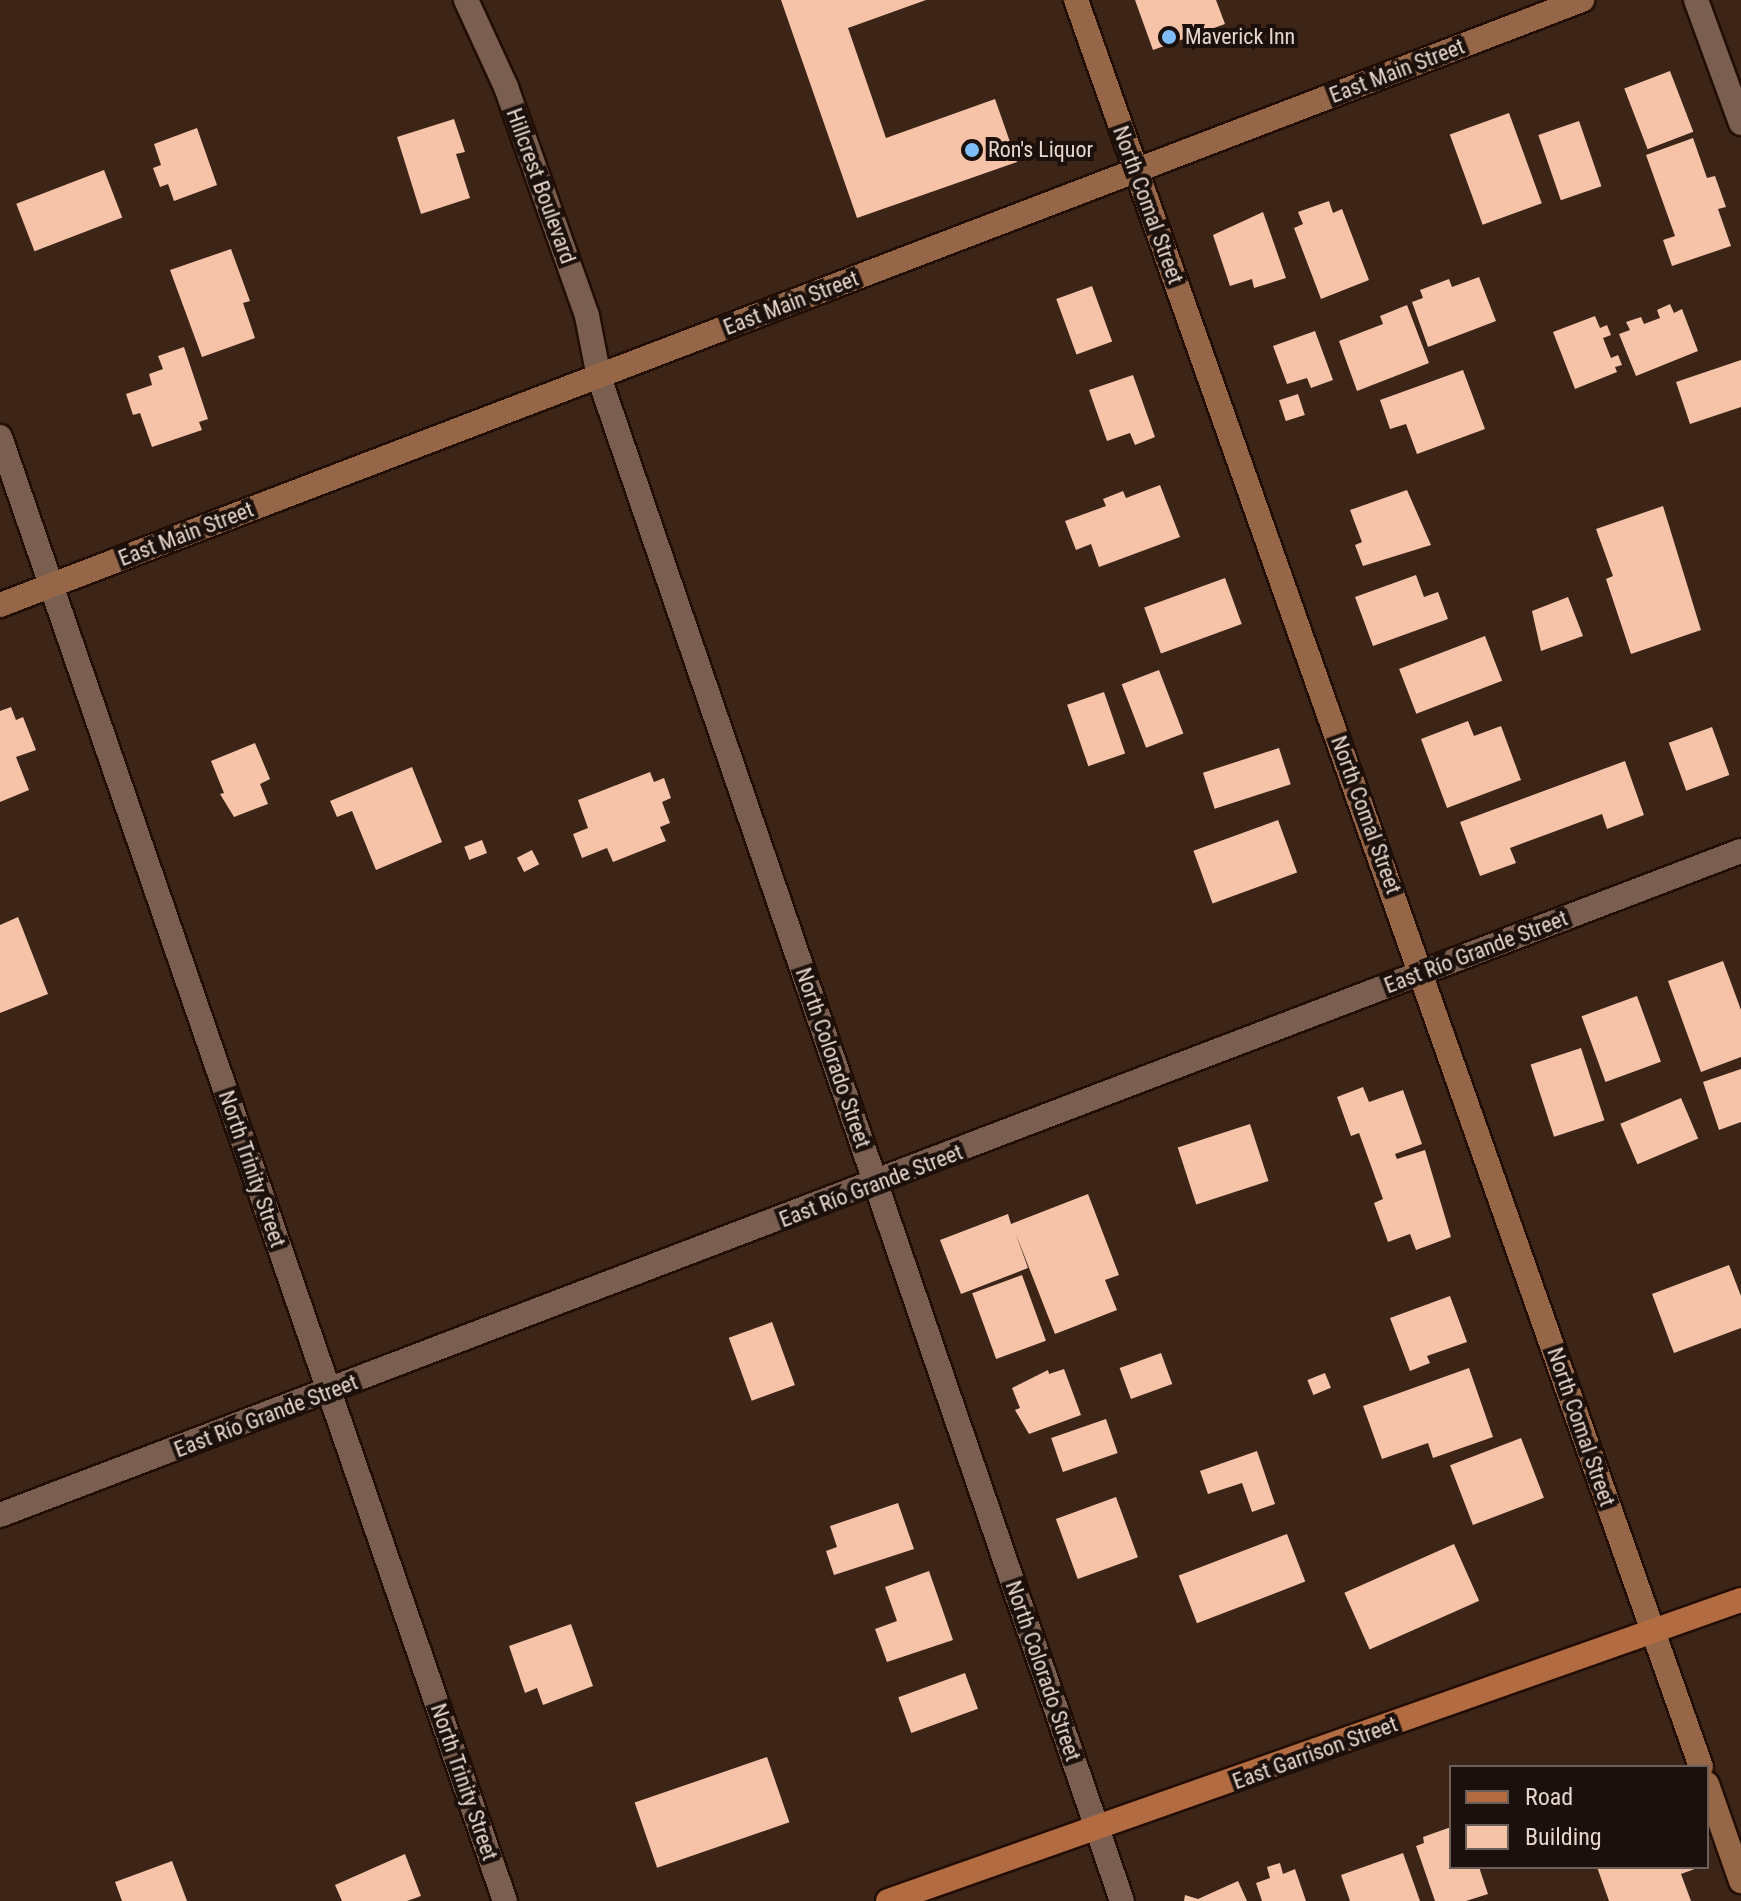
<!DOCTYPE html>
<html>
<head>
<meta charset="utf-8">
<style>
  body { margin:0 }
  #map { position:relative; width:1741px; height:1901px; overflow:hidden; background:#3c2417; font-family:"Roboto Condensed",sans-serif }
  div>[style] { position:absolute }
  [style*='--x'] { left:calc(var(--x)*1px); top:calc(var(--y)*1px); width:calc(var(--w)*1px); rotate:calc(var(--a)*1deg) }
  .building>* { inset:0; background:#f6c3a8; transform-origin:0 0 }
  .roads { filter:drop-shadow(2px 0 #220d03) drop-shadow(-2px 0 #220d03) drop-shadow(0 2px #220d03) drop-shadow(0 -2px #220d03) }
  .street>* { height:24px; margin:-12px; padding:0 12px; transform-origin:12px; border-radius:12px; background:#7a5f50 }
  .secondary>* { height:24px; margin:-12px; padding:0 12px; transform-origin:12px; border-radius:12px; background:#966648 }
  .primary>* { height:24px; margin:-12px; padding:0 12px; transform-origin:12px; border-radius:12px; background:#b36c41 }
  .dots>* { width:22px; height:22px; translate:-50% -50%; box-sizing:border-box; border:4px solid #1b100b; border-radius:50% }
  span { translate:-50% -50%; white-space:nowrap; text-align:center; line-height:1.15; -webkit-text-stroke:8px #1b100b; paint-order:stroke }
  .poi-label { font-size:22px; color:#e6d6ce }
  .left { translate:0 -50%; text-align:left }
  .street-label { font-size:22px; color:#e6d6ce }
  .legend { position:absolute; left:1449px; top:1765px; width:260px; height:104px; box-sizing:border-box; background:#1b100b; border:2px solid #6c5f59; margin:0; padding:10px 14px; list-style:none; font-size:24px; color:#e6d6ce }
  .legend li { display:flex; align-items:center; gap:16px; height:40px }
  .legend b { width:40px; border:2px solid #6c5f59 }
</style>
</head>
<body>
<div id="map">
  <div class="building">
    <i style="clip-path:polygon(781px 0,926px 0,848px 28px,886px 138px,995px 99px,1017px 162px,857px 218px)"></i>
    <i style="clip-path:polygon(1135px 0,1216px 0,1225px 24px,1153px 50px)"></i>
    <i style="left:1670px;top:71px;width:65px;height:49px;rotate:69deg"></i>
    <i style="left:1509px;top:113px;width:96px;height:63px;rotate:70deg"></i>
    <i style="clip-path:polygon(454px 119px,465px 152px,456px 154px,470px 198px,421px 214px,397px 137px)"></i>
    <i style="left:1579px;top:121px;width:69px;height:43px;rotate:71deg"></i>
    <i style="clip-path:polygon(197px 128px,217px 185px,174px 201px,168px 184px,160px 187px,153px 168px,161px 165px,154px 144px)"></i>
    <i style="clip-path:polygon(1693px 138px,1707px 178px,1715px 176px,1726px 207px,1718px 209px,1731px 246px,1672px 266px,1663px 240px,1675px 236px,1646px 155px)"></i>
    <i style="left:104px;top:170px;width:51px;height:94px;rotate:69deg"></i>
    <i style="clip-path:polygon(1329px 201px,1333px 213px,1342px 209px,1369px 280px,1321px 299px,1294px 228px,1303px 224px,1298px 212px)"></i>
    <i style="clip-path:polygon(1263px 212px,1286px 278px,1254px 288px,1252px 279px,1230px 286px,1213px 235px)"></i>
    <i style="clip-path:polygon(231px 249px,250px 301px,243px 303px,255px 338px,202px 357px,170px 270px)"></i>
    <i style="clip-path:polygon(1479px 277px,1496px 321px,1428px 347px,1412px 302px,1423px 298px,1420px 290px,1449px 279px,1452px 287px)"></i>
    <i style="left:1092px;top:286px;width:59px;height:38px;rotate:70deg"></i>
    <i style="clip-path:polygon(1670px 304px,1674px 313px,1682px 309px,1698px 351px,1636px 376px,1619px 334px,1630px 330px,1626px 322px,1641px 317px,1644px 324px,1660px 318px,1657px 310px)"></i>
    <i style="clip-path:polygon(1407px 305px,1429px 363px,1357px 391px,1339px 341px,1383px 324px,1380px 316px)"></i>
    <i style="clip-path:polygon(1595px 316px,1600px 328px,1607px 325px,1611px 335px,1603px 338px,1611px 358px,1618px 355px,1622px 365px,1615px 367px,1617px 372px,1575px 389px,1553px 332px)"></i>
    <i style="clip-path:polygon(1315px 331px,1333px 380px,1311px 388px,1307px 378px,1287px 384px,1273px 346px)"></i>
    <i style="clip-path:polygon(184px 347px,208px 419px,199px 422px,202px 430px,152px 447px,140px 413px,133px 415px,126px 394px,152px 385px,149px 374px,163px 369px,158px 356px)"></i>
    <i style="clip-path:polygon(1741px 360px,1741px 407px,1690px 424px,1676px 382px)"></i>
    <i style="clip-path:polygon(1463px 370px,1485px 429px,1417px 454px,1406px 424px,1390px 429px,1380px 400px)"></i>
    <i style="clip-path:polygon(1133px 375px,1155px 437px,1135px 445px,1130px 433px,1107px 441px,1089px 390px)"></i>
    <i style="left:1298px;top:394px;width:22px;height:20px;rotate:72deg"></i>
    <i style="clip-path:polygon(1160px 485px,1180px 537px,1099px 567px,1091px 544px,1076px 550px,1065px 521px,1106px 506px,1103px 499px,1123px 491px,1126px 498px)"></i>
    <i style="clip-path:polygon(1407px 490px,1431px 545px,1363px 566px,1355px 545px,1362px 542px,1350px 510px)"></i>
    <i style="clip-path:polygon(1663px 506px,1701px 630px,1631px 654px,1606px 579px,1613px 576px,1596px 529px)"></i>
    <i style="clip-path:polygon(1416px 575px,1424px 597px,1438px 592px,1448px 619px,1373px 646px,1355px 597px)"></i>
    <i style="left:1225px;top:578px;width:49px;height:86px;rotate:70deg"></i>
    <i style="clip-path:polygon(1568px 597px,1583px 636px,1541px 651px,1532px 611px)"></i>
    <i style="left:1485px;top:636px;width:48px;height:92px;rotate:69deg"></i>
    <i style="left:1159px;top:670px;width:68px;height:40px;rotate:69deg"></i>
    <i style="left:1104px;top:692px;width:65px;height:39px;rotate:71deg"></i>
    <i style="clip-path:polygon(11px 707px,16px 720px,23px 717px,36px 750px,16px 757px,29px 790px,0 802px,0 711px)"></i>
    <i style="clip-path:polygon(1468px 721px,1474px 736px,1501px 726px,1521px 780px,1447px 808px,1421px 739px)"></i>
    <i style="left:1712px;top:727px;width:51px;height:46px;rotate:70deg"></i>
    <i style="clip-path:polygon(255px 743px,270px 779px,260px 784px,268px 804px,234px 817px,220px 794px,224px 793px,211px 761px)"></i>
    <i style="left:1279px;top:748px;width:38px;height:80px;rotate:72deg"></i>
    <i style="clip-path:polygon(1625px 761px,1644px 815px,1607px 829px,1602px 814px,1510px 848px,1516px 863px,1480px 876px,1460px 822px)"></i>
    <i style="clip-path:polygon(412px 767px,442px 842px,376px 870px,352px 811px,337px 817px,330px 801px)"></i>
    <i style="clip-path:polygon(650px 772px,654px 782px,664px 778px,671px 798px,662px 802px,670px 823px,660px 827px,666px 841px,613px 862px,607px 848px,582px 858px,573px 834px,588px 828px,578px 800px)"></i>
    <i style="left:1278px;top:820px;width:56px;height:90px;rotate:70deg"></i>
    <i style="left:482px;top:840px;width:14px;height:19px;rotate:69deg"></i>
    <i style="left:532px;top:850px;width:16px;height:17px;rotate:63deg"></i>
    <i style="clip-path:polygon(18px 917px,48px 994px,0 1013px,0 925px)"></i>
    <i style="clip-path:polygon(1723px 961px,1741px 1010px,1741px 1057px,1701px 1072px,1668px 981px)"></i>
    <i style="left:1637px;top:996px;width:70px;height:59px;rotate:70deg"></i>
    <i style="left:1581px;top:1048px;width:76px;height:53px;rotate:72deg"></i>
    <i style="clip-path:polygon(1741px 1069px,1741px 1122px,1719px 1130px,1703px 1082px)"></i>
    <i style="clip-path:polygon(1363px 1087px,1369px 1102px,1403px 1090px,1422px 1144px,1395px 1154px,1397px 1159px,1425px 1150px,1451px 1237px,1416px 1250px,1410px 1234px,1388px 1242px,1374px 1203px,1383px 1199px,1359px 1133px,1351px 1136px,1337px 1097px)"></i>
    <i style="left:1681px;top:1098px;width:44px;height:66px;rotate:67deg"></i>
    <i style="left:1250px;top:1124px;width:60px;height:76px;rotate:72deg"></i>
    <i style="clip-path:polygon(1088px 1194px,1119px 1275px,1105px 1280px,1117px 1310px,1055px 1334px,1015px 1232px,1028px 1268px,961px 1294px,940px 1240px,1008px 1214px,1011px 1224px)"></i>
    <i style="clip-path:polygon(1729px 1265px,1741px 1296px,1741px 1328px,1674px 1353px,1652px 1294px)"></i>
    <i style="left:1022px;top:1275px;width:70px;height:53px;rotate:70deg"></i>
    <i style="clip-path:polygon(1450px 1296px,1467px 1342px,1427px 1356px,1430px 1363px,1410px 1371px,1390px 1318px)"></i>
    <i style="left:772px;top:1322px;width:67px;height:46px;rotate:70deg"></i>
    <i style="left:1161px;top:1353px;width:33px;height:44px;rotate:70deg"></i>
    <i style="clip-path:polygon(1469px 1368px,1493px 1437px,1433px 1458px,1428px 1443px,1382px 1459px,1363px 1406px)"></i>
    <i style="clip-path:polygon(1064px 1369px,1081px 1415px,1029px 1434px,1015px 1410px,1020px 1408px,1012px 1388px,1048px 1370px,1049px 1374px)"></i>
    <i style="left:1325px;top:1373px;width:16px;height:19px;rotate:68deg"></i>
    <i style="left:1106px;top:1419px;width:36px;height:58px;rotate:71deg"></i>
    <i style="left:1521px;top:1438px;width:64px;height:76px;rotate:69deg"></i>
    <i style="clip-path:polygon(1257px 1451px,1275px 1504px,1252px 1512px,1242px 1483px,1208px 1494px,1200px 1471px)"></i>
    <i style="left:1116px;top:1497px;width:64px;height:64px;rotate:70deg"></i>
    <i style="clip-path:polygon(898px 1503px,914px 1549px,834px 1575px,826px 1551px,837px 1547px,830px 1526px)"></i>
    <i style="left:1287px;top:1534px;width:51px;height:116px;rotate:69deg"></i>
    <i style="left:1454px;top:1544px;width:62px;height:120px;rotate:66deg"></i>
    <i style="clip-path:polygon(929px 1571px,953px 1640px,887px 1662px,875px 1629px,897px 1621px,885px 1587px)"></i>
    <i style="clip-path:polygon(571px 1624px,593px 1686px,543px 1705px,537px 1688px,525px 1693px,509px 1646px)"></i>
    <i style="left:965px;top:1673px;width:38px;height:71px;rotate:70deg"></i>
    <i style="left:767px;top:1757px;width:69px;height:140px;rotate:71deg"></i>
    <i style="clip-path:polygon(1451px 1827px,1451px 1867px,1479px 1867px,1488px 1894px,1466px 1901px,1435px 1901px,1416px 1846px,1424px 1843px,1423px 1837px)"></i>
    <i style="clip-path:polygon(1403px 1853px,1420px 1901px,1350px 1901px,1341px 1875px)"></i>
    <i style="clip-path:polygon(405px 1854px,421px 1896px,407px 1901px,342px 1901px,335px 1885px)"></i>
    <i style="clip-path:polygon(172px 1861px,187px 1901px,122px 1901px,115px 1882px)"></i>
    <i style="clip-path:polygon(1280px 1863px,1283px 1874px,1295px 1869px,1306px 1901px,1262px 1901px,1256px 1883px,1270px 1878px,1267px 1867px)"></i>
    <i style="clip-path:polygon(1597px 1867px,1700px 1867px,1681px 1874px,1691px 1901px,1609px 1901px)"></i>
    <i style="clip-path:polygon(1238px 1881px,1247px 1901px,1184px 1901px,1185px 1895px,1198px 1899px)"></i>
  </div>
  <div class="roads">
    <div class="street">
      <i style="--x:466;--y:0;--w:96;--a:65.3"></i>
      <i style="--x:506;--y:87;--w:243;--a:70.5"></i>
      <i style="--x:587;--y:316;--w:62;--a:78.9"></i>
      <i style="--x:599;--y:377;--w:1611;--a:71.06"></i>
      <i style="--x:1696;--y:0;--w:131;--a:69.9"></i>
      <i style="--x:0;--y:437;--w:1549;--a:70.97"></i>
      <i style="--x:0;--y:1515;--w:1863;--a:-20.88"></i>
    </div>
    <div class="secondary">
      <i style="--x:1076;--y:0;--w:1874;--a:70.52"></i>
      <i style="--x:0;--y:605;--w:1694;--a:-20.93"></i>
      <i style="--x:1707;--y:1784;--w:103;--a:70.7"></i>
    </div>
    <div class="primary">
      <i style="--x:888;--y:1901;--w:905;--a:-19.44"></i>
    </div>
  </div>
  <div class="dots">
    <i style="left:1169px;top:37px;background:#7fbdfa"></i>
    <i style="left:972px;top:150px;background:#7fbdfa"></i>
  </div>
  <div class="poi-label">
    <span class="left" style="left:1185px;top:37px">Maverick Inn</span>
    <span class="left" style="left:988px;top:150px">Ron's Liquor</span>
  </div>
  <div class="street-label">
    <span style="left:1397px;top:71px;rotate:-21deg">East Main Street</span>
    <span style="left:541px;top:186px;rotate:70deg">Hillcrest Boulevard</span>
    <span style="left:1148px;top:205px;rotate:70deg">North Comal Street</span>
    <span style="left:791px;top:303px;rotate:-21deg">East Main Street</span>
    <span style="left:186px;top:534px;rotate:-21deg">East Main Street</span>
    <span style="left:1366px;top:815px;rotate:70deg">North Comal Street</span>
    <span style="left:1476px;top:952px;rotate:-21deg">East Río Grande Street</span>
    <span style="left:833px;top:1058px;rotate:71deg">North Colorado Street</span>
    <span style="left:252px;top:1169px;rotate:71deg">North Trinity Street</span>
    <span style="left:871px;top:1186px;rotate:-21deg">East Río Grande Street</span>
    <span style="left:266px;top:1416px;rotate:-21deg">East Río Grande Street</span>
    <span style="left:1581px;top:1427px;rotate:71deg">North Comal Street</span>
    <span style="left:1043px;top:1671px;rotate:71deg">North Colorado Street</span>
    <span style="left:1315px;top:1753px;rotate:-20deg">East Garrison Street</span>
    <span style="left:464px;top:1782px;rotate:71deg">North Trinity Street</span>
  </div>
  <ul class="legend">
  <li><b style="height:10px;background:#b36c41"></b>Road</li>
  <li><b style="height:22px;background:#f6c3a8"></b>Building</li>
  </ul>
</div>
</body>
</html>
